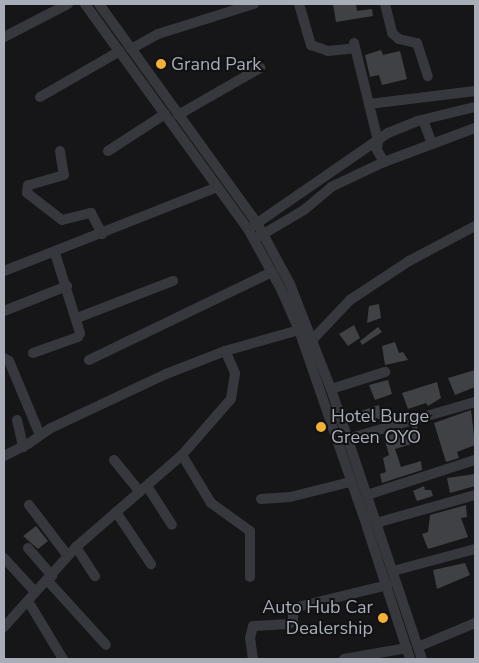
<!DOCTYPE html>
<html>
<head>
<meta charset="utf-8">
<style>
  body { margin:0 }
  #map { position:relative; width:479px; height:663px; overflow:hidden; background:#161618; font-family:"Nunito Sans",sans-serif }
  div>[style] { position:absolute }
  [style*='--x'] { left:calc(var(--x)*1px); top:calc(var(--y)*1px); width:calc(var(--w)*1px); rotate:calc(var(--a)*1deg) }
  .building>* { inset:0; background:#404145 }
  .minor>* { height:10px; margin:-5px; padding:0 5px; transform-origin:5px; border-radius:5px; background:#37383d }
  .dots>* { width:14px; height:14px; translate:-50% -50%; box-sizing:border-box; border:2px solid #111113; border-radius:50% }
  span { translate:-50% -50%; white-space:nowrap; text-align:center; line-height:1.15; -webkit-text-stroke:4px #111113; paint-order:stroke }
  .poi-label { font-size:18px; color:#a8adb8 }
  .left { translate:0 -50%; text-align:left }
  .right { translate:-100% -50%; text-align:right }
  .frame { position:absolute; inset:0; border:5px solid #a8adb8; pointer-events:none }
</style>
</head>
<body>
<div id="map">
  <div class="building">
    <i style="clip-path:polygon(333px 4px,356px 4px,357px 11px,372px 9px,373px 16px,336px 22px)"></i>
    <i style="clip-path:polygon(381px 50px,383px 55px,400px 51px,407px 79px,382px 85px,379px 75px,370px 77px,365px 55px)"></i>
    <i style="clip-path:polygon(379px 304px,381px 318px,367px 323px,369px 306px)"></i>
    <i style="clip-path:polygon(354px 325px,360px 338px,348px 346px,339px 334px)"></i>
    <i style="clip-path:polygon(378px 327px,382px 332px,362px 345px,360px 341px)"></i>
    <i style="clip-path:polygon(395px 342px,399px 353px,403px 352px,408px 360px,385px 365px,382px 346px)"></i>
    <i style="clip-path:polygon(475px 370px,475px 387px,455px 395px,448px 378px)"></i>
    <i style="clip-path:polygon(388px 380px,392px 394px,375px 400px,369px 385px)"></i>
    <i style="clip-path:polygon(437px 382px,441px 398px,428px 406px,426px 403px,408px 409px,402px 393px)"></i>
    <i style="clip-path:polygon(379px 405px,381px 418px,365px 424px,361px 411px)"></i>
    <i style="clip-path:polygon(471px 410px,475px 445px,457px 452px,459px 458px,446px 462px,434px 423px)"></i>
    <i style="clip-path:polygon(417px 426px,421px 441px,395px 449px,401px 467px,421px 461px,422px 470px,382px 483px,380px 474px,386px 472px,383px 458px,389px 455px,384px 437px)"></i>
    <i style="clip-path:polygon(475px 474px,475px 486px,450px 493px,447px 478px)"></i>
    <i style="clip-path:polygon(424px 486px,425px 490px,431px 490px,433px 496px,417px 501px,413px 491px)"></i>
    <i style="clip-path:polygon(466px 505px,467px 517px,461px 518px,468px 537px,428px 549px,422px 534px,428px 532px,430px 515px)"></i>
    <i style="clip-path:polygon(36px 526px,48px 541px,38px 549px,23px 536px)"></i>
    <i style="clip-path:polygon(465px 563px,470px 575px,437px 589px,433px 570px)"></i>
  </div>
  <div class="minor">
    <i style="--x:85;--y:4;--w:278;--a:54.1"></i>
    <i style="--x:248;--y:229;--w:68;--a:61.2"></i>
    <i style="--x:281;--y:289;--w:45;--a:66.3"></i>
    <i style="--x:299;--y:330;--w:205;--a:70.9"></i>
    <i style="--x:366;--y:524;--w:142;--a:71.9"></i>
    <i style="--x:99;--y:4;--w:270;--a:54.2"></i>
    <i style="--x:257;--y:223;--w:69;--a:61.6"></i>
    <i style="--x:290;--y:284;--w:113;--a:68.7"></i>
    <i style="--x:331;--y:389;--w:285;--a:71.4"></i>
    <i style="--x:299;--y:4;--w:43;--a:73.7"></i>
    <i style="--x:311;--y:45;--w:18;--a:19"></i>
    <i style="--x:328;--y:51;--w:27;--a:-6"></i>
    <i style="--x:385;--y:4;--w:30;--a:76"></i>
    <i style="--x:392;--y:33;--w:9;--a:41"></i>
    <i style="--x:399;--y:39;--w:18;--a:13"></i>
    <i style="--x:417;--y:43;--w:35;--a:72"></i>
    <i style="--x:4;--y:37;--w:72;--a:-27.3"></i>
    <i style="--x:354;--y:43;--w:101;--a:76.2"></i>
    <i style="--x:378;--y:141;--w:9;--a:96"></i>
    <i style="--x:377;--y:150;--w:14;--a:60"></i>
    <i style="--x:131;--y:49;--w:31;--a:-29"></i>
    <i style="--x:158;--y:34;--w:101;--a:-17.4"></i>
    <i style="--x:40;--y:97;--w:92;--a:-29.9"></i>
    <i style="--x:369;--y:104;--w:107;--a:-7"></i>
    <i style="--x:178;--y:115;--w:95;--a:-29.8"></i>
    <i style="--x:423;--y:120;--w:25;--a:69"></i>
    <i style="--x:60;--y:151;--w:24;--a:81"></i>
    <i style="--x:64;--y:175;--w:37;--a:164"></i>
    <i style="--x:28;--y:185;--w:8;--a:97"></i>
    <i style="--x:27;--y:193;--w:44;--a:37.6"></i>
    <i style="--x:62;--y:220;--w:30;--a:-14"></i>
    <i style="--x:91;--y:213;--w:24;--a:62"></i>
    <i style="--x:108;--y:151;--w:68;--a:-33"></i>
    <i style="--x:253;--y:226;--w:164;--a:-34.6"></i>
    <i style="--x:388;--y:133;--w:31;--a:-22"></i>
    <i style="--x:417;--y:121;--w:60;--a:-13.6"></i>
    <i style="--x:260;--y:236;--w:51;--a:-30.6"></i>
    <i style="--x:304;--y:210;--w:35;--a:-40"></i>
    <i style="--x:331;--y:187;--w:59;--a:-25.3"></i>
    <i style="--x:384;--y:162;--w:97;--a:-20.5"></i>
    <i style="--x:4;--y:271;--w:229;--a:-21.5"></i>
    <i style="--x:4;--y:311;--w:68;--a:-21.6"></i>
    <i style="--x:77;--y:318;--w:103;--a:-21.1"></i>
    <i style="--x:313;--y:339;--w:54;--a:-46.5"></i>
    <i style="--x:350;--y:300;--w:71;--a:-33.5"></i>
    <i style="--x:409;--y:261;--w:75;--a:-27.9"></i>
    <i style="--x:33;--y:353;--w:48;--a:-19.6"></i>
    <i style="--x:78;--y:337;--w:4;--a:-63"></i>
    <i style="--x:80;--y:333;--w:84;--a:-107.4"></i>
    <i style="--x:4;--y:358;--w:6;--a:31"></i>
    <i style="--x:9;--y:361;--w:80;--a:67.3"></i>
    <i style="--x:89;--y:360;--w:203;--a:-25.7"></i>
    <i style="--x:331;--y:389;--w:57;--a:-17.5"></i>
    <i style="--x:17;--y:420;--w:28;--a:77"></i>
    <i style="--x:347;--y:439;--w:133;--a:-16.1"></i>
    <i style="--x:182;--y:455;--w:56;--a:58.9"></i>
    <i style="--x:211;--y:503;--w:48;--a:35.7"></i>
    <i style="--x:250;--y:531;--w:46;--a:90"></i>
    <i style="--x:4;--y:456;--w:27;--a:-27"></i>
    <i style="--x:28;--y:444;--w:28;--a:-35"></i>
    <i style="--x:51;--y:428;--w:127;--a:-25.2"></i>
    <i style="--x:166;--y:374;--w:63;--a:-21.3"></i>
    <i style="--x:225;--y:351;--w:77;--a:-15.8"></i>
    <i style="--x:114;--y:460;--w:41;--a:50.9"></i>
    <i style="--x:147;--y:486;--w:46;--a:57.3"></i>
    <i style="--x:367;--y:495;--w:114;--a:-18"></i>
    <i style="--x:261;--y:499;--w:29;--a:-4"></i>
    <i style="--x:290;--y:497;--w:62;--a:-14"></i>
    <i style="--x:29;--y:505;--w:64;--a:52.6"></i>
    <i style="--x:116;--y:512;--w:63;--a:56.1"></i>
    <i style="--x:376;--y:523;--w:103;--a:-15.8"></i>
    <i style="--x:76;--y:547;--w:35;--a:57"></i>
    <i style="--x:28;--y:548;--w:37;--a:49"></i>
    <i style="--x:4;--y:558;--w:46;--a:47.6"></i>
    <i style="--x:393;--y:571;--w:85;--a:-15"></i>
    <i style="--x:48;--y:581;--w:86;--a:47.8"></i>
    <i style="--x:28;--y:601;--w:68;--a:58.9"></i>
    <i style="--x:4;--y:627;--w:108;--a:-48"></i>
    <i style="--x:76;--y:547;--w:140;--a:-41"></i>
    <i style="--x:182;--y:455;--w:74;--a:-48.8"></i>
    <i style="--x:231;--y:399;--w:26;--a:-81"></i>
    <i style="--x:235;--y:373;--w:24;--a:-114"></i>
    <i style="--x:420;--y:646;--w:60;--a:-22.7"></i>
    <i style="--x:253;--y:659;--w:21;--a:-98"></i>
    <i style="--x:250;--y:638;--w:12;--a:-76"></i>
    <i style="--x:253;--y:626;--w:36;--a:-3"></i>
    <i style="--x:289;--y:624;--w:5;--a:-37"></i>
    <i style="--x:293;--y:621;--w:13;--a:-90"></i>
    <i style="--x:293;--y:608;--w:97;--a:-13.7"></i>
    <i style="--x:344;--y:659;--w:64;--a:-9.9"></i>
  </div>
  <div class="dots">
    <i style="left:161px;top:64px;background:#f2b134"></i>
    <i style="left:321px;top:427px;background:#f2b134"></i>
    <i style="left:383px;top:618px;background:#f2b134"></i>
  </div>
  <div class="poi-label">
    <span class="left" style="left:171px;top:64px">Grand Park</span>
    <span class="left" style="left:331px;top:427px">Hotel Burge<br>Green OYO</span>
    <span class="right" style="left:373px;top:618px">Auto Hub Car<br>Dealership</span>
  </div>
  <div class="frame"></div>
</div>
</body>
</html>
